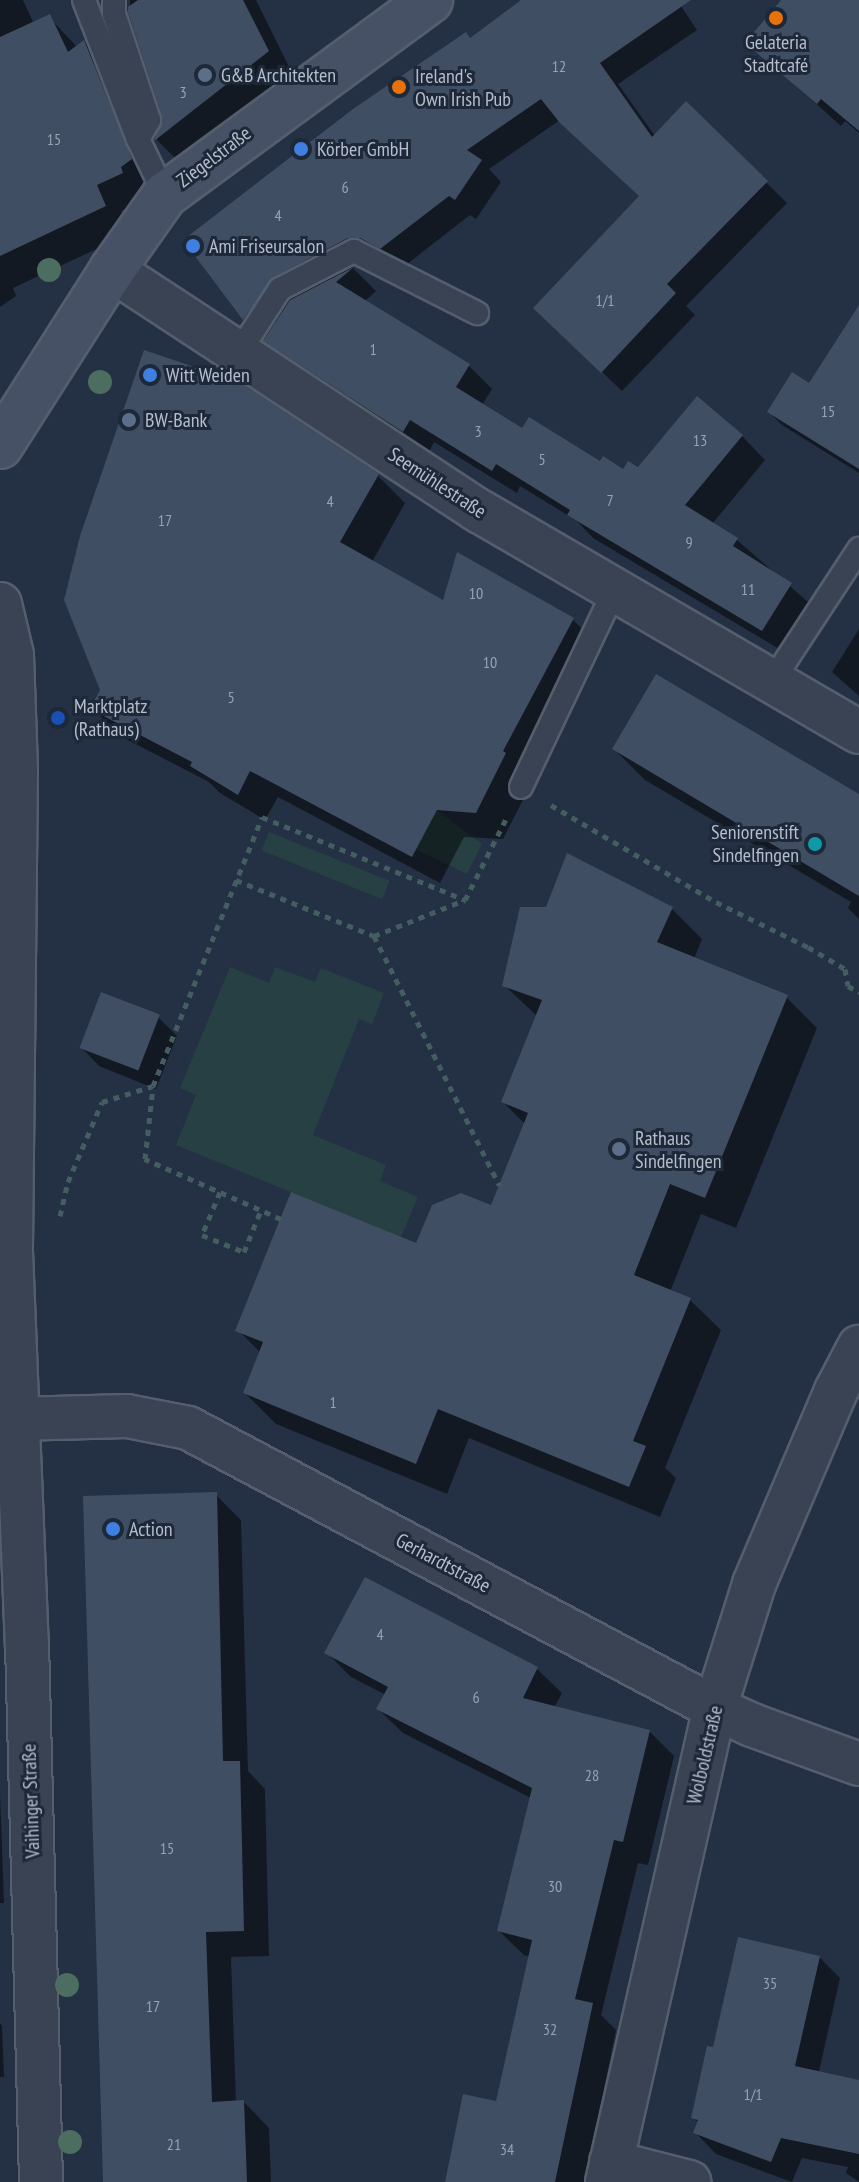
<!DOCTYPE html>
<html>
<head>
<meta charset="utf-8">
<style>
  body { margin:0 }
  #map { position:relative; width:859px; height:2182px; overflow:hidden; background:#243043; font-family:"PT Sans Narrow",sans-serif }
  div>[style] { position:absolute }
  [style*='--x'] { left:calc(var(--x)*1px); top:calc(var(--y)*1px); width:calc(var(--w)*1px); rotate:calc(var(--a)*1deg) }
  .green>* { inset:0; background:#264044; transform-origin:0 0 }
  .shadow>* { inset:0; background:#0007 }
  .building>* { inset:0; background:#404e63; transform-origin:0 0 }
  .path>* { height:5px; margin-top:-2.5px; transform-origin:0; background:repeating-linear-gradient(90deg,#445d61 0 6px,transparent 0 12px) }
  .roads { filter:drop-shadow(2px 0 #545e6d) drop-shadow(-2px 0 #545e6d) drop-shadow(0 2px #545e6d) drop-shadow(0 -2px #545e6d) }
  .lane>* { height:22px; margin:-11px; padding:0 11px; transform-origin:11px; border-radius:11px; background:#394353 }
  .street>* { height:42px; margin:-21px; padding:0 21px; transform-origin:21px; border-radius:21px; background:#394353 }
  .secondary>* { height:44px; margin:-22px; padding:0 22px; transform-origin:22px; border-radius:22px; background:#465166 }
  .trees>* { width:24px; height:24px; margin:-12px; border-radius:50%; background:#4b6e60 }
  .dots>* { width:22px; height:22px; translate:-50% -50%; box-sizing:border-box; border:4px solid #1d2838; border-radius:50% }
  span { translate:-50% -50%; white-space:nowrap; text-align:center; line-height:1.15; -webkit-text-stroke:6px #1d2838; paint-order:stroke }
  .number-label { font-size:16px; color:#98a2b2 }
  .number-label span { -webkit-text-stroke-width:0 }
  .poi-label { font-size:20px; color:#b6becd }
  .left { translate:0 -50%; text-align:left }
  .right { translate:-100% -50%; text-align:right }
  .street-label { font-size:20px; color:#b6becd }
</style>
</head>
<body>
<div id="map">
  <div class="green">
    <i style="clip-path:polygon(437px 810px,482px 844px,467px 874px,416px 849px)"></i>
    <i style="left:269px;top:832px;width:130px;height:20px;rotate:22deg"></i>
    <i style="clip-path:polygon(230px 967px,269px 983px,275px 967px,315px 982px,321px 968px,384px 993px,372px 1024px,359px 1019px,313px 1135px,386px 1165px,380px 1181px,418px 1197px,401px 1237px,176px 1145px,196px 1095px,180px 1088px)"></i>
  </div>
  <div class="shadow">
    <i style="clip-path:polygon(0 0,23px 0,34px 24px,49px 17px,77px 47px,84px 42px,110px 68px,157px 185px,148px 199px,121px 211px,131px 233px,13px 288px,16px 296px,0 307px)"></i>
    <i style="clip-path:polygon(130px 0,256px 0,296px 81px,185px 168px,157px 140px,164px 116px,130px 11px)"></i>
    <i style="clip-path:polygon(527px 0,677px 0,697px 30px,618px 84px,655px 136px,686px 104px,787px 203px,686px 306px,695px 315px,622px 391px,556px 328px,641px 197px,560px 120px,489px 169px,501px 182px,476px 219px,470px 215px,402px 268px,369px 258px,352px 267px,376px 291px,364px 302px,469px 366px,492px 389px,482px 405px,523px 430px,601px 463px,624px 472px,638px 470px,742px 436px,765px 460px,712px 524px,737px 540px,815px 608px,786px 653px,593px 538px,577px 521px,520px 486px,517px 493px,434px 442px,428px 454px,289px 364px,245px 318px,186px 240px)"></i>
    <i style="clip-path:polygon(784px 0,859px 0,859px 133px,845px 121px,841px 126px,748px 43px)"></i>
    <i style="clip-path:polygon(859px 309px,859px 473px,782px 425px,769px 412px,809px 385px)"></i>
    <i style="clip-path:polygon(238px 384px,378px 476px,405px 503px,372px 562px,445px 603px,459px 555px,573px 620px,601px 647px,530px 779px,532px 782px,503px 839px,464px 837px,440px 883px,278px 797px,265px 820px,220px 793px,209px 782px,120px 736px,92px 708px)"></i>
    <i style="clip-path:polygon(859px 629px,859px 696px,832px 672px)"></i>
    <i style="clip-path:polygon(614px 749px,859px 797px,859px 919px,848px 908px,851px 902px,645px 780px)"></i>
    <i style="clip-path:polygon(671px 908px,702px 939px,694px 959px,786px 997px,817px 1028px,736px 1228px,701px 1214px,670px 1292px,690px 1300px,721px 1330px,665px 1468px,676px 1478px,660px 1517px,469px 1438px,447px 1494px,276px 1424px,245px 1393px,261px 1353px,238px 1330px,492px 1208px,526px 1125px,503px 1102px,538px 1017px,504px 985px)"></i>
    <i style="clip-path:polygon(158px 1017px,177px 1036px,156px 1089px,99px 1066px,81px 1047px)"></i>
    <i style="clip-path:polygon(216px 1495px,241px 1520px,248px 1771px,265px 1789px,269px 1956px,231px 1957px,236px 2103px,244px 2102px,269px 2128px,271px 2182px,105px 2182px)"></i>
    <i style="clip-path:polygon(327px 1653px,537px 1669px,562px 1693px,554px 1708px,649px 1731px,674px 1756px,648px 1865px,638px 1863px,601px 2015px,616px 2030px,585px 2182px,447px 2182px,498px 2104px,530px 1957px,524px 1955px,499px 1931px,531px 1798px,403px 1733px,378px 1709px,386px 1695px,351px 1677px)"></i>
    <i style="clip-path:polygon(0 1793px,4px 1903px,0 1903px)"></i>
    <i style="clip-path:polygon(819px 1957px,840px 1978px,818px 2076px,859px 2104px,859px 2182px,846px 2173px,848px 2167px,802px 2158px,792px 2182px,716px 2154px,695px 2132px,699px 2123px,693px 2117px,714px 2050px)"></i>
    <i style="clip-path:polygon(0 2023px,2px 2026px,4px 2077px,0 2077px)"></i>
  </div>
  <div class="building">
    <i style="clip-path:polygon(138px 0,243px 0,269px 51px,154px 141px,162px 116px,128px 12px,128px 7px)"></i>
    <i style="clip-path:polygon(521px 0,691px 0,600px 63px,652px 137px,686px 101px,768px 181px,667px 284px,676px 293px,601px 373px,533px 308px,639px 196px,560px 123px,541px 99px,467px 150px,482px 160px,455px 200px,449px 196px,380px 249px,360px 238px,348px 238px,274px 277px,243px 320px,183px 240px,353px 109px,466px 32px,470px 38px)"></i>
    <i style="clip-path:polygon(781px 0,859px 0,859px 131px,821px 99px,817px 104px,745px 43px)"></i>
    <i style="clip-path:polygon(50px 14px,68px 52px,84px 40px,132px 159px,121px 167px,123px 173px,97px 185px,106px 206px,0 256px,0 37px)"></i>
    <i style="clip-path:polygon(354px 267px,336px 282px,470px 364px,456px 387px,522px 428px,529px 417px,600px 461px,603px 456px,623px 469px,628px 461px,638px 467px,697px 396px,743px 435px,685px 505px,738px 538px,733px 546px,792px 583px,762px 631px,567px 515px,570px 510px,496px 464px,492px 471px,410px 420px,403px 432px,263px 341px,290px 300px)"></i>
    <i style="clip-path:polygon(859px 305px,859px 469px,767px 412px,792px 372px,809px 383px)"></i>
    <i style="clip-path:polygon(144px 350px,239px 382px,379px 474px,340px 542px,443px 600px,457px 552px,574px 618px,503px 751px,506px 753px,476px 813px,437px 810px,412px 857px,250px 771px,238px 795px,190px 766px,192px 762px,90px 709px,100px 690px,64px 600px,80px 536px)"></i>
    <i style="clip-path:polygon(656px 674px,859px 794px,859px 896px,612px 749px)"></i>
    <i style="clip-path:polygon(567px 853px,673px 907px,657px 942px,788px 995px,705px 1198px,670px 1184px,634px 1275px,691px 1298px,633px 1441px,646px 1446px,629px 1487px,438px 1409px,416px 1464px,243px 1393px,263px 1342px,235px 1331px,291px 1192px,416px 1243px,432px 1205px,461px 1193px,491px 1205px,528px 1113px,501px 1102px,542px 1000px,502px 986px,520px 907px,546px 907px)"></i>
    <i style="left:101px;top:992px;width:63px;height:60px;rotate:21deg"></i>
    <i style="clip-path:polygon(217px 1492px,223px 1761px,240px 1761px,244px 1931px,206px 1932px,212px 2102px,244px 2100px,247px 2182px,103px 2182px,83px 1496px)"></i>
    <i style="clip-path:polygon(365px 1577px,538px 1667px,523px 1698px,650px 1730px,623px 1842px,614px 1840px,575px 1999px,593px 2003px,555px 2182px,445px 2182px,463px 2094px,496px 2101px,532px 1940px,497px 1931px,532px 1788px,376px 1709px,388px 1687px,324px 1653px)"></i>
    <i style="clip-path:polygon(738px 1937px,820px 1956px,795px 2066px,859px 2080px,859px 2154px,781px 2138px,771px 2162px,693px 2133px,698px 2120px,691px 2118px,707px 2046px,713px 2047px)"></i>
  </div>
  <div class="path">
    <i style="--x:551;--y:805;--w:191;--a:30.5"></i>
    <i style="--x:716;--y:902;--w:102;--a:26.1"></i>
    <i style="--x:808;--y:947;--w:43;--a:30.7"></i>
    <i style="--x:845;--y:969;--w:17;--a:80"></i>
    <i style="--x:848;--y:986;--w:13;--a:29"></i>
    <i style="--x:236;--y:880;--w:149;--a:22.1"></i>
    <i style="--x:374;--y:936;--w:279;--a:63.3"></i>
    <i style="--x:374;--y:936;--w:98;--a:-21.6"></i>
    <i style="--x:465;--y:900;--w:91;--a:-63.2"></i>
    <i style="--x:220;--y:1192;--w:47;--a:112.7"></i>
    <i style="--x:202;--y:1235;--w:45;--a:22"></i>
    <i style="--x:244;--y:1252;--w:45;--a:-68"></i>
    <i style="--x:60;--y:1216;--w:35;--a:-77"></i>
    <i style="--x:68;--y:1182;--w:87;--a:-67"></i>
    <i style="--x:102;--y:1102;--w:53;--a:-17.4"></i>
    <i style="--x:281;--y:1219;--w:149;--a:-156.2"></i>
    <i style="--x:145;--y:1159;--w:73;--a:-83.7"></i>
    <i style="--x:153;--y:1086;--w:290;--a:-67.9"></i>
    <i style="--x:262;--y:817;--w:219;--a:22.2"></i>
  </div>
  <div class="roads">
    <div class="lane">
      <i style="--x:84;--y:0;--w:149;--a:68.8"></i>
      <i style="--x:138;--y:139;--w:62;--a:64.3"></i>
      <i style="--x:114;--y:0;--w:14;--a:90"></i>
      <i style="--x:114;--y:14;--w:112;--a:71.7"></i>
      <i style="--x:149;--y:120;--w:22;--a:120"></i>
      <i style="--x:238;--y:354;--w:77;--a:-57.1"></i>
      <i style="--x:280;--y:289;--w:83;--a:-27.2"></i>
      <i style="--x:354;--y:251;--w:138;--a:26.8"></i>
      <i style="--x:773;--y:680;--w:157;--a:-56.7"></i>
      <i style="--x:521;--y:787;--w:217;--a:-64.6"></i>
    </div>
    <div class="street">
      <i style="--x:112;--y:270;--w:441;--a:33.3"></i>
      <i style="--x:481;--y:512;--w:437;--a:30.2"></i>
      <i style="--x:0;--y:604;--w:52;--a:76.8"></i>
      <i style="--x:12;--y:655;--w:116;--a:88"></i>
      <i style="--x:16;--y:771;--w:480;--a:90.6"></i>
      <i style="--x:11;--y:1251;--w:392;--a:87.7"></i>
      <i style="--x:27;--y:1643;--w:539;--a:88.51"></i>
      <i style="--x:16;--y:1419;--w:111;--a:-1.5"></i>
      <i style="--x:127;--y:1416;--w:62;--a:11.1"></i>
      <i style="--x:188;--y:1428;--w:597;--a:27.98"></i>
      <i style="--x:715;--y:1708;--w:41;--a:24.7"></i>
      <i style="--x:752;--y:1725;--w:114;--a:20"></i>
      <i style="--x:611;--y:2162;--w:81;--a:14.4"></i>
      <i style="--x:607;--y:2182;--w:486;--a:-77.2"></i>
      <i style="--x:715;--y:1708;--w:130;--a:-72.5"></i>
      <i style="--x:754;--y:1584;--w:210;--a:-67"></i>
      <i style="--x:836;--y:1391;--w:50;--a:-62.4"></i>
    </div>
    <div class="secondary">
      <i style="--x:0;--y:446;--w:209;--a:-57.5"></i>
      <i style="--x:112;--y:270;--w:92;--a:-54.8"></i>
      <i style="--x:165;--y:195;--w:329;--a:-36.3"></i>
    </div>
  </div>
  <div class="trees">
    <i style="left:49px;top:270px"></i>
    <i style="left:100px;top:382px"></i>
    <i style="left:67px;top:1985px"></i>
    <i style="left:70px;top:2142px"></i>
  </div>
  <div class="dots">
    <i style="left:776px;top:18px;background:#e8710a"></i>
    <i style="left:205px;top:75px;background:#5c6f8a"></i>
    <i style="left:399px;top:87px;background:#e8710a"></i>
    <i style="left:301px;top:149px;background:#3f7fe0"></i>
    <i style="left:193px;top:246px;background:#3f7fe0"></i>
    <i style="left:150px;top:375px;background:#3f7fe0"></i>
    <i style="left:129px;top:420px;background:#5c6f8a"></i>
    <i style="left:58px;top:718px;background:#1a4fb4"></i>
    <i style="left:815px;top:844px;background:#0f9aa8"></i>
    <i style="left:619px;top:1149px;background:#5c6f8a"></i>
    <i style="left:113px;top:1529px;background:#3f7fe0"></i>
  </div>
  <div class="number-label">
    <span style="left:559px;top:66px">12</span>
    <span style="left:183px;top:92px">3</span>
    <span style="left:54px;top:139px">15</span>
    <span style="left:345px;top:187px">6</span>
    <span style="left:278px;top:215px">4</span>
    <span style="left:605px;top:300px">1/1</span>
    <span style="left:373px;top:349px">1</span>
    <span style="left:828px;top:411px">15</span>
    <span style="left:478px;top:431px">3</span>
    <span style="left:700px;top:440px">13</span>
    <span style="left:542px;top:459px">5</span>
    <span style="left:610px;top:500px">7</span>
    <span style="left:330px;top:501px">4</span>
    <span style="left:165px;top:520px">17</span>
    <span style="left:689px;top:542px">9</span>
    <span style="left:748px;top:589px">11</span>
    <span style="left:476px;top:593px">10</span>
    <span style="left:490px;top:662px">10</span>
    <span style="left:231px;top:697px">5</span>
    <span style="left:333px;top:1402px">1</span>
    <span style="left:380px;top:1634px">4</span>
    <span style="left:476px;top:1697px">6</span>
    <span style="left:592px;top:1775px">28</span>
    <span style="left:167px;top:1848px">15</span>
    <span style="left:555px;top:1886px">30</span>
    <span style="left:770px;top:1983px">35</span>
    <span style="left:153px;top:2006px">17</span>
    <span style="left:550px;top:2029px">32</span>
    <span style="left:753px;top:2094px">1/1</span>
    <span style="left:174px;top:2144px">21</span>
    <span style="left:507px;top:2149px">34</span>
  </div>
  <div class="poi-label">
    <span style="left:776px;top:54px">Gelateria<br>Stadtcafé</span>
    <span class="left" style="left:221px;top:75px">G&amp;B Architekten</span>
    <span class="left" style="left:415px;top:88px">Ireland's<br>Own Irish Pub</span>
    <span class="left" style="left:317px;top:149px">Körber GmbH</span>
    <span class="left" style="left:209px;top:246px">Ami Friseursalon</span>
    <span class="left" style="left:166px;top:375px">Witt Weiden</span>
    <span class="left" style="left:145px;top:420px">BW-Bank</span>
    <span class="left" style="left:74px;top:718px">Marktplatz<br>(Rathaus)</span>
    <span class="right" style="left:799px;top:844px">Seniorenstift<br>Sindelfingen</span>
    <span class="left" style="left:635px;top:1150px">Rathaus<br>Sindelfingen</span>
    <span class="left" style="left:129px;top:1529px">Action</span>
  </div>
  <div class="street-label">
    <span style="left:214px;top:157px;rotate:-37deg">Ziegelstraße</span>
    <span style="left:437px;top:483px;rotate:33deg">Seemühlestraße</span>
    <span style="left:443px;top:1563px;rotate:28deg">Gerhardtstraße</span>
    <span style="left:705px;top:1755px;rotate:-77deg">Wolboldstraße</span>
    <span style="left:31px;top:1801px;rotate:-92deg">Vaihinger Straße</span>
  </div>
</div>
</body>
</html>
